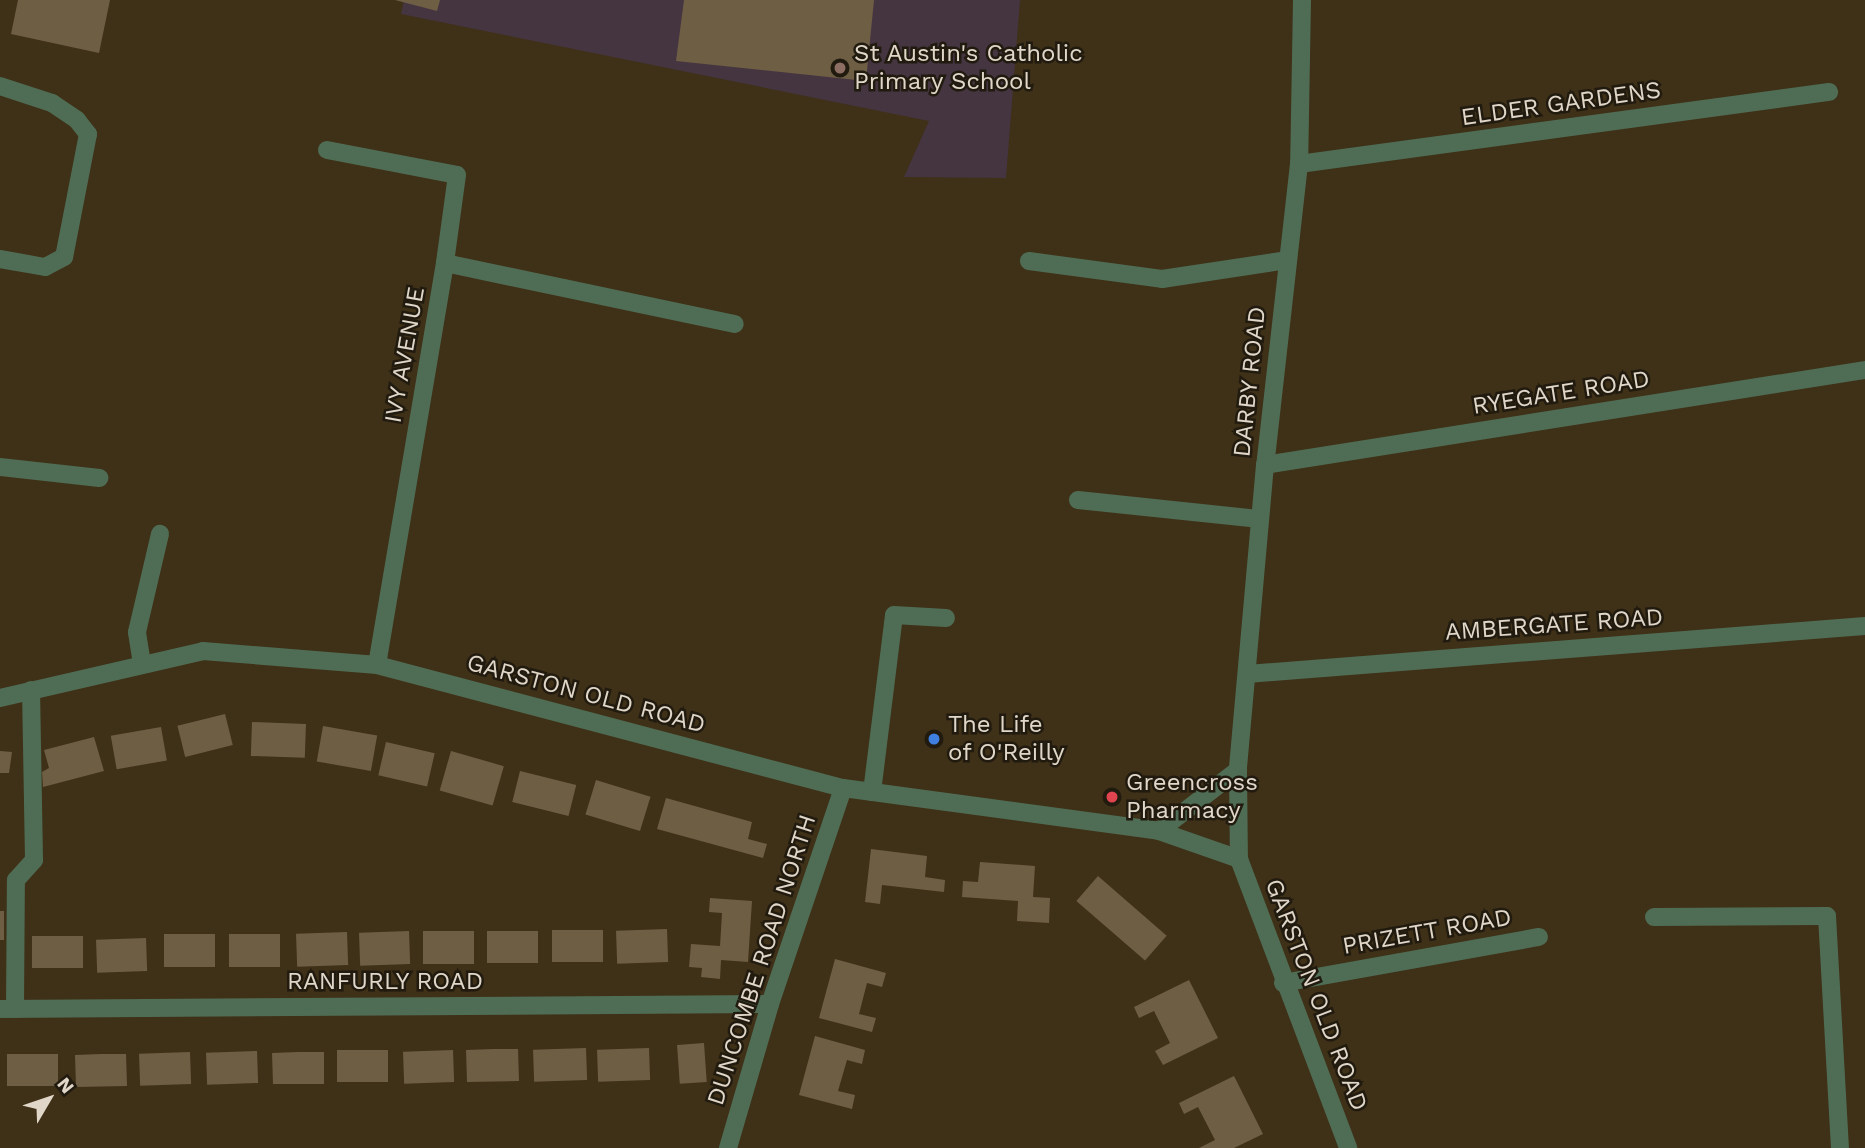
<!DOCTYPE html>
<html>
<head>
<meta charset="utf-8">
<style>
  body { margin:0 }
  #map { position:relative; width:1865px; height:1148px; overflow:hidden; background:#3f3018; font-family:"Work Sans",sans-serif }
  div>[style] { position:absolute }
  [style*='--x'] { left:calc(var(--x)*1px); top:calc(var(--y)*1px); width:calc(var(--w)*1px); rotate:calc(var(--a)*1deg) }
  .education>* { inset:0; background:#453541 }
  .building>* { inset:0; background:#6e5e44; transform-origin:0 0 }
  .minor>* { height:18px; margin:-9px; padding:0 9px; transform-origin:9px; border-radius:9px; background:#4f6d54 }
  .dots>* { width:19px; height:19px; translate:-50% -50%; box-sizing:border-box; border:4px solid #201a0f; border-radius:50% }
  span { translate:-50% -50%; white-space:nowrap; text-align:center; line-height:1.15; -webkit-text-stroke:5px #201a0f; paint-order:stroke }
  .poi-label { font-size:24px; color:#e1d7c9 }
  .left { translate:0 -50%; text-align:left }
  .street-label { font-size:24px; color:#e1d7c9 }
  .north { position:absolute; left:14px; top:1064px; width:70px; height:70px; -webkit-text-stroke:5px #201a0f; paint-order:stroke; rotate:51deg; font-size:19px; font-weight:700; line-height:28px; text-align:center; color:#e1d7c9 }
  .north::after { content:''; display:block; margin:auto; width:24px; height:32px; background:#e1d7c9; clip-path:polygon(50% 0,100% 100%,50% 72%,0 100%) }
</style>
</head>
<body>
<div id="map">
  <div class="education">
    <i style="clip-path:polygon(404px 0,1020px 0,1006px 178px,904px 177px,929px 121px,401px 14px)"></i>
  </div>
  <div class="building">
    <i style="clip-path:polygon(18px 0,110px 0,99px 53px,11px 34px)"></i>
    <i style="clip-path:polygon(395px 0,440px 0,437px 11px)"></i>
    <i style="clip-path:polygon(684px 0,874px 0,866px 81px,676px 61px)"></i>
    <i style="left:225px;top:714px;width:32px;height:49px;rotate:76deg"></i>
    <i style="left:252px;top:722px;width:54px;height:34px;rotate:2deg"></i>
    <i style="left:323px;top:726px;width:55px;height:36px;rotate:10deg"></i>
    <i style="left:161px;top:727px;width:34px;height:51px;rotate:80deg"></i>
    <i style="clip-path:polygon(94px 737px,104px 771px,43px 787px,42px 772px,49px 768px,44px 750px)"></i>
    <i style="left:386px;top:742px;width:50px;height:34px;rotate:13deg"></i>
    <i style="clip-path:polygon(0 751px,12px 752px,9px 773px,0 773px)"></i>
    <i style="left:451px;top:751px;width:55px;height:41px;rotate:16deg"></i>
    <i style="left:520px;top:771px;width:58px;height:32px;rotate:14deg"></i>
    <i style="left:596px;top:780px;width:57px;height:36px;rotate:17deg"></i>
    <i style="clip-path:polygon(666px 798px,752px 822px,748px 839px,767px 844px,763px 858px,657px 829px)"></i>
    <i style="clip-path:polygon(871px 849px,927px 856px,925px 877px,945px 880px,944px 892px,882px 885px,880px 904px,865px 902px)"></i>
    <i style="clip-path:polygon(980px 862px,1035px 866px,1033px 897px,1050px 898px,1049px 923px,1017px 921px,1018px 901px,962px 897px,963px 881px,978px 882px)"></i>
    <i style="left:1098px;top:876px;width:91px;height:33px;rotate:41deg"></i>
    <i style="clip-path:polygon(710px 898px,752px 901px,748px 962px,721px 960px,720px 979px,701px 977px,702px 968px,689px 967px,691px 944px,720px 946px,722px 913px,709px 912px)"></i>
    <i style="left:0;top:911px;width:4px;height:29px"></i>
    <i style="left:667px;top:929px;width:33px;height:51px;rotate:88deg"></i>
    <i style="left:603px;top:930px;width:32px;height:51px;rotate:90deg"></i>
    <i style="left:409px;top:931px;width:33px;height:50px;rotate:88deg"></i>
    <i style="left:474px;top:931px;width:33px;height:51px;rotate:90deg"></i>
    <i style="left:538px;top:931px;width:32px;height:51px;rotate:90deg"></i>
    <i style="left:347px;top:932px;width:33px;height:51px;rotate:88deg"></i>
    <i style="left:215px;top:934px;width:33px;height:51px;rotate:90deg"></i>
    <i style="left:280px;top:934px;width:33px;height:51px;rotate:90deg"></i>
    <i style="left:83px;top:936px;width:32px;height:51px;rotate:90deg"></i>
    <i style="left:146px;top:938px;width:33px;height:50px;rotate:88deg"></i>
    <i style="clip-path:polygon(835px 959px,886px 973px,882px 987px,867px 983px,859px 1014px,876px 1018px,872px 1032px,819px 1018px)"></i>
    <i style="clip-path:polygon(1189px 980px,1218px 1038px,1163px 1065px,1155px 1051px,1170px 1043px,1154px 1011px,1139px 1018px,1134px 1007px)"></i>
    <i style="clip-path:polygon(815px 1036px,865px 1050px,862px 1064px,847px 1060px,838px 1091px,855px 1095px,852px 1109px,799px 1095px)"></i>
    <i style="left:704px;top:1043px;width:39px;height:27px;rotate:86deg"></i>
    <i style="left:586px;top:1048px;width:32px;height:53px;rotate:88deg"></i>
    <i style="left:649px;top:1048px;width:32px;height:52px;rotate:88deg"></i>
    <i style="clip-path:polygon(493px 1049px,518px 1049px,519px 1081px,467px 1082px,466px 1050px)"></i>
    <i style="left:388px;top:1050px;width:32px;height:51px;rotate:90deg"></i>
    <i style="left:453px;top:1050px;width:32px;height:50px;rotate:88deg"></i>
    <i style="left:257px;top:1051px;width:32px;height:51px;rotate:88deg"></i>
    <i style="left:190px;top:1052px;width:32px;height:51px;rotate:88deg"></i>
    <i style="clip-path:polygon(298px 1052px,324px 1052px,324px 1084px,273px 1084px,272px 1053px)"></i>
    <i style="left:7px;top:1054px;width:51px;height:32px"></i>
    <i style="clip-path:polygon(101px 1054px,126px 1054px,127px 1086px,76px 1087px,75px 1055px)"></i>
    <i style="clip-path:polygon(1234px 1076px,1263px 1134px,1234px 1148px,1199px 1148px,1215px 1140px,1198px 1107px,1184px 1114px,1179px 1103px)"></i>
  </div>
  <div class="minor">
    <i style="--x:1302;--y:0;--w:164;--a:91"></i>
    <i style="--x:1299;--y:164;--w:303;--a:96.4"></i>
    <i style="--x:1265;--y:465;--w:306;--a:95.1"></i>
    <i style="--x:1238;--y:770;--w:89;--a:89.4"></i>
    <i style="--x:1239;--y:859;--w:309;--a:69.3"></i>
    <i style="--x:0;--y:86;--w:55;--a:18.1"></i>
    <i style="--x:52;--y:103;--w:30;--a:34"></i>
    <i style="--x:77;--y:120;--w:18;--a:52"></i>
    <i style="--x:88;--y:134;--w:125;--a:101"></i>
    <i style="--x:64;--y:257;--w:21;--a:152"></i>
    <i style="--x:45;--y:267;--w:46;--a:-169.9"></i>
    <i style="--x:327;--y:150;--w:132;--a:10.9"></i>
    <i style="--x:457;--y:175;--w:89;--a:97.8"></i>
    <i style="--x:1299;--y:164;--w:535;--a:-7.74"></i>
    <i style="--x:1029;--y:261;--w:134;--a:7.7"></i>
    <i style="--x:1162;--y:279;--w:126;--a:-8.6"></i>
    <i style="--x:1265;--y:465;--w:607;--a:-9"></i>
    <i style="--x:0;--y:467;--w:100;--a:6.3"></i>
    <i style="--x:1078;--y:500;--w:183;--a:6"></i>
    <i style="--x:142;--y:664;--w:32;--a:-99"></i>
    <i style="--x:137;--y:632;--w:101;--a:-76.8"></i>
    <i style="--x:377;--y:665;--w:408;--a:-80.4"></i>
    <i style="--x:445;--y:263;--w:296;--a:11.9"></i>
    <i style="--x:1247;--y:674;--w:620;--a:-4.44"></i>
    <i style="--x:0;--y:698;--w:208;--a:-13"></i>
    <i style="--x:203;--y:651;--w:175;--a:4.6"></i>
    <i style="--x:377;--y:665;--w:482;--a:14.8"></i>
    <i style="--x:843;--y:788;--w:319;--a:7.7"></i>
    <i style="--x:1159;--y:831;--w:85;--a:19.3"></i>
    <i style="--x:872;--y:792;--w:178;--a:-82.9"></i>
    <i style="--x:894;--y:615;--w:52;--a:3.3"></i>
    <i style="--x:1159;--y:831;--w:100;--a:-37.7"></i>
    <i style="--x:1654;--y:917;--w:173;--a:-0.3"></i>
    <i style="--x:1827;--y:916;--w:232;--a:86.8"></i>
    <i style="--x:1283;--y:983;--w:260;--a:-10.2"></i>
    <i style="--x:0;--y:1009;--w:770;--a:-0.37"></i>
    <i style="--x:15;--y:1009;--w:129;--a:-89.6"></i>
    <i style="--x:16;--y:880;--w:27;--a:-48"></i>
    <i style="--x:34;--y:860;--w:170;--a:-91"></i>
    <i style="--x:728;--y:1148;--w:150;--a:-73.7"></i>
    <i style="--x:770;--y:1004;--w:228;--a:-71.3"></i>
  </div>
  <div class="dots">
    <i style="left:840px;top:68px;background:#8d6e63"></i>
    <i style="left:934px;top:739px;background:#3f7fe0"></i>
    <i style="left:1112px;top:797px;background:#e0444e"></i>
  </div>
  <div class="poi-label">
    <span class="left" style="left:854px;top:68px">St Austin's Catholic<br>Primary School</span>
    <span class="left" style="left:948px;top:739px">The Life<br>of O'Reilly</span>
    <span class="left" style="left:1126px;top:797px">Greencross<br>Pharmacy</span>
  </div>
  <div class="street-label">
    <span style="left:1561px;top:104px;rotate:-8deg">ELDER GARDENS</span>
    <span style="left:405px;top:355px;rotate:-80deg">IVY AVENUE</span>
    <span style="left:1250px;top:382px;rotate:-84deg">DARBY ROAD</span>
    <span style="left:1561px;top:393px;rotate:-9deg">RYEGATE ROAD</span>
    <span style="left:1554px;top:625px;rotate:-4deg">AMBERGATE ROAD</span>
    <span style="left:586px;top:694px;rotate:15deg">GARSTON OLD ROAD</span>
    <span style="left:1427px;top:932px;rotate:-10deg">PRIZETT ROAD</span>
    <span style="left:762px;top:960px;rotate:-72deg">DUNCOMBE ROAD NORTH</span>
    <span style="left:385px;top:982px">RANFURLY ROAD</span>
    <span style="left:1316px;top:995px;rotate:69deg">GARSTON OLD ROAD</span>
  </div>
  <div class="north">N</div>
</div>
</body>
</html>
